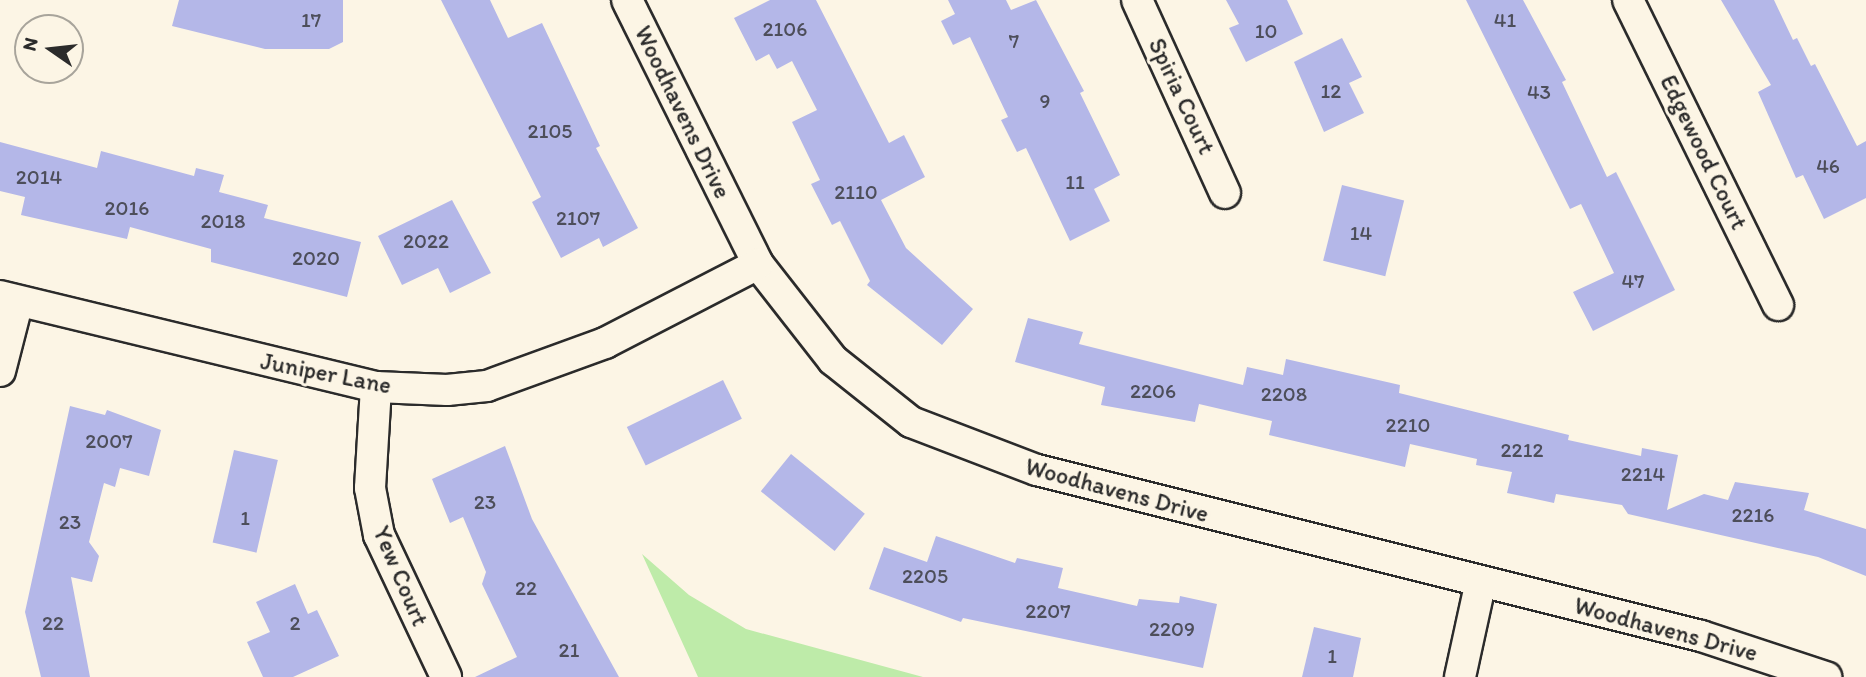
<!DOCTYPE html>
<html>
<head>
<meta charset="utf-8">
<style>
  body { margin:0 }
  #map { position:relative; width:1866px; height:677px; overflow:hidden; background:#fcf5e5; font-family:Itim,sans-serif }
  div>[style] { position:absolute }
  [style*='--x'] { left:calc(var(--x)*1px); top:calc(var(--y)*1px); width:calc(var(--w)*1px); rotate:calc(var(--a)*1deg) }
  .green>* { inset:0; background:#beeba9 }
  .building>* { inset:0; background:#b4b7e8; transform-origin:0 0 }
  .roads { filter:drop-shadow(2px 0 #2b2b2b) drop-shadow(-2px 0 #2b2b2b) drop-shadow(0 2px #2b2b2b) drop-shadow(0 -2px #2b2b2b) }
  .minor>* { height:30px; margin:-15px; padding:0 15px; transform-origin:15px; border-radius:15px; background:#fcf5e5 }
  span { translate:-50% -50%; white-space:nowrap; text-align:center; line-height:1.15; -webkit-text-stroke:6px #fcf5e5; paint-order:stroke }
  .number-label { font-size:21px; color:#4d4e5a }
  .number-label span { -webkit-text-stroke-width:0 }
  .street-label { font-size:24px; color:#2b2b2b }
  .north { position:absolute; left:14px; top:14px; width:70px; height:70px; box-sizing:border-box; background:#fcf5e5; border:2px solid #a8a49b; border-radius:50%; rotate:284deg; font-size:19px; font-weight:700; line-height:28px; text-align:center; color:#2b2b2b }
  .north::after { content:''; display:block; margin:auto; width:24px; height:32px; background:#2b2b2b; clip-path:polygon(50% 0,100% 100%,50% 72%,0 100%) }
</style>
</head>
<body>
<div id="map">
  <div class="green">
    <i style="clip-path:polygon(642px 554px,689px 595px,746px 629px,923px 677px,698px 677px)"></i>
  </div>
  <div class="building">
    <i style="clip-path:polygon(179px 0,343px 0,343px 42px,329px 49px,265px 49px,172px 26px)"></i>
    <i style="clip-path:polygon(441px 0,490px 0,508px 38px,542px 23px,600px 146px,596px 148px,638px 228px,603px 247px,599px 238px,561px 258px,532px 202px,541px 197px)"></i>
    <i style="clip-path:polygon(770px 0,816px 0,889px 143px,904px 135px,925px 177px,881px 200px,906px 248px,973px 309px,942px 345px,867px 285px,870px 281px,840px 221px,832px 225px,811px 184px,820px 180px,792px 122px,817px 110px,792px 61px,777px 69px,769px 54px,756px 61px,734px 18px)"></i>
    <i style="clip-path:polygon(948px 0,1006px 0,1011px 10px,1036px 0,1084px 91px,1080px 93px,1120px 175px,1094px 189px,1110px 221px,1070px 241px,1026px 148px,1017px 152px,1001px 120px,1008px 117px,970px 37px,953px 45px,941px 21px,955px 14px)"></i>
    <i style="clip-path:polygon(1226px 0,1287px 0,1303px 34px,1246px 62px,1229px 28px,1239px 24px)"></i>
    <i style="clip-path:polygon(1466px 0,1523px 0,1566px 80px,1562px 82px,1607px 177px,1616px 172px,1675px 290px,1593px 331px,1573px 292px,1614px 273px,1581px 204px,1570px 209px)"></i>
    <i style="clip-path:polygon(1721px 0,1774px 0,1793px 40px,1797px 38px,1811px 66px,1815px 64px,1857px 146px,1866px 141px,1866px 198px,1824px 219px,1803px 175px,1796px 178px,1758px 92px,1771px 85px)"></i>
    <i style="clip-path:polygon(1342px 38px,1362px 77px,1349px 83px,1364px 113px,1324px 132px,1294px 62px)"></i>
    <i style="clip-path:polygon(0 142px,97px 168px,101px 151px,194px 176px,196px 168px,224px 175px,219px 192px,268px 205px,264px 218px,361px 242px,347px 297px,211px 262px,211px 249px,130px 227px,127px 239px,21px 215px,25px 197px,0 191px)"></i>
    <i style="left:1342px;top:185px;width:64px;height:78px;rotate:14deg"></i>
    <i style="clip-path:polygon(452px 200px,491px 273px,450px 293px,438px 268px,402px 285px,378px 236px)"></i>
    <i style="clip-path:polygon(1028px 318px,1083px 332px,1079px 344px,1243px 385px,1247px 367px,1283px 375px,1286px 359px,1400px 385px,1399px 393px,1569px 435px,1568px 440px,1641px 456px,1642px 448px,1678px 455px,1667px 510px,1704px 494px,1728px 500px,1735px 482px,1809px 493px,1804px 510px,1866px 529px,1866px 576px,1818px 557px,1628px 514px,1622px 505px,1556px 494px,1554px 503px,1507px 493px,1512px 472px,1476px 465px,1477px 459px,1410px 444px,1405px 467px,1269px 435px,1272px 421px,1199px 404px,1195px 422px,1101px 405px,1105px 387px,1015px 362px)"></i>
    <i style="left:723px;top:380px;width:43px;height:107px;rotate:64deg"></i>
    <i style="clip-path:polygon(70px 406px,105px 415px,107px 410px,161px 430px,149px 476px,120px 468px,115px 487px,104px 483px,89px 542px,99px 556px,92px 582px,71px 577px,90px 677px,41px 677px,25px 612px)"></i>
    <i style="clip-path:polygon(505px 446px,532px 519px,619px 677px,475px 677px,517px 657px,482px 584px,486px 572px,463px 517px,450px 523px,432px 479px)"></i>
    <i style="left:234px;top:450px;width:45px;height:95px;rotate:13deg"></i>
    <i style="left:791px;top:454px;width:95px;height:48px;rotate:39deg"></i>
    <i style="clip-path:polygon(936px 536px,1015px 563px,1017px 558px,1063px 568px,1058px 588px,1137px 606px,1139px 599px,1179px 603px,1180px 596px,1217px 604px,1203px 668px,963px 618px,961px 622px,869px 589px,884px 547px,927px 562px)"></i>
    <i style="clip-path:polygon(295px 584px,308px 614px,317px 610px,339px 656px,293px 677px,263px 677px,247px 642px,270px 632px,256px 602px)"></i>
    <i style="clip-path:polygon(1314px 627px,1361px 638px,1353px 677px,1302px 677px)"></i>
  </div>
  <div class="roads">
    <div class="minor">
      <i style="--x:627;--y:0;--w:295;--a:63.6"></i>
      <i style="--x:758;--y:264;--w:122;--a:52"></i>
      <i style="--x:833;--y:360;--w:100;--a:38.5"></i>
      <i style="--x:911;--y:422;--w:135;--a:20.9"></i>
      <i style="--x:1037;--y:470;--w:684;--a:14.04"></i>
      <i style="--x:1701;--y:636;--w:132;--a:18.2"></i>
      <i style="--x:1137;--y:0;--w:212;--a:65.5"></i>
      <i style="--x:1628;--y:0;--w:340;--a:63.8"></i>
      <i style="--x:0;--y:296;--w:387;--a:13.6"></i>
      <i style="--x:376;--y:387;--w:71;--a:2.4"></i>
      <i style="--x:447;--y:390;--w:40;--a:-5.7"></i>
      <i style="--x:487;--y:386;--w:126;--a:-20"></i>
      <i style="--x:605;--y:343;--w:172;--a:-27.3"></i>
      <i style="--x:0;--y:371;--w:72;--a:-75.6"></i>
      <i style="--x:376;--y:387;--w:101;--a:93.4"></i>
      <i style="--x:370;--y:488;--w:48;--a:79.2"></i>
      <i style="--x:379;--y:535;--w:157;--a:64.7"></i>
      <i style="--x:1460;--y:677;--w:98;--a:-77.7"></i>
    </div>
  </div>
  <div class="number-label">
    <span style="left:311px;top:20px">17</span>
    <span style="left:1505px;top:20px">41</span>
    <span style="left:785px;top:29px">2106</span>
    <span style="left:1266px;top:31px">10</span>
    <span style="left:1014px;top:41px">7</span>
    <span style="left:1331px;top:91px">12</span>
    <span style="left:1539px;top:92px">43</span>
    <span style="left:1045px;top:101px">9</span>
    <span style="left:550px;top:131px">2105</span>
    <span style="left:1828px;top:166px">46</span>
    <span style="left:39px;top:177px">2014</span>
    <span style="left:1075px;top:182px">11</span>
    <span style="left:856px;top:192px">2110</span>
    <span style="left:127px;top:208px">2016</span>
    <span style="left:578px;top:218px">2107</span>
    <span style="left:223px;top:221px">2018</span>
    <span style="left:1361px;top:233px">14</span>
    <span style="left:426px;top:241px">2022</span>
    <span style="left:316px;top:258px">2020</span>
    <span style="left:1633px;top:281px">47</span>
    <span style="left:1153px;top:391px">2206</span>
    <span style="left:1284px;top:394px">2208</span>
    <span style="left:1408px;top:425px">2210</span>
    <span style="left:109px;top:441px">2007</span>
    <span style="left:1522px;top:450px">2212</span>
    <span style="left:1643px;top:474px">2214</span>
    <span style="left:485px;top:502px">23</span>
    <span style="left:1753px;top:515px">2216</span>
    <span style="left:245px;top:518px">1</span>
    <span style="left:70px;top:522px">23</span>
    <span style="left:925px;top:576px">2205</span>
    <span style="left:526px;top:588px">22</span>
    <span style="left:1048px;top:611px">2207</span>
    <span style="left:53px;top:623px">22</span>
    <span style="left:295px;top:623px">2</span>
    <span style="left:1172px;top:629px">2209</span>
    <span style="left:569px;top:650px">21</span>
    <span style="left:1332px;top:656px">1</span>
  </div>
  <div class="street-label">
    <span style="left:1182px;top:96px;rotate:65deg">Spiria Court</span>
    <span style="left:683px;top:112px;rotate:64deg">Woodhavens Drive</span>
    <span style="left:1704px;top:152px;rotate:64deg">Edgewood Court</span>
    <span style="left:326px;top:373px;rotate:11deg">Juniper Lane</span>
    <span style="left:1117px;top:490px;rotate:15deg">Woodhavens Drive</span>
    <span style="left:401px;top:576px;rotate:67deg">Yew Court</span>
    <span style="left:1666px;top:629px;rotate:15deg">Woodhavens Drive</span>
  </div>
  <div class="north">N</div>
</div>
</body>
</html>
